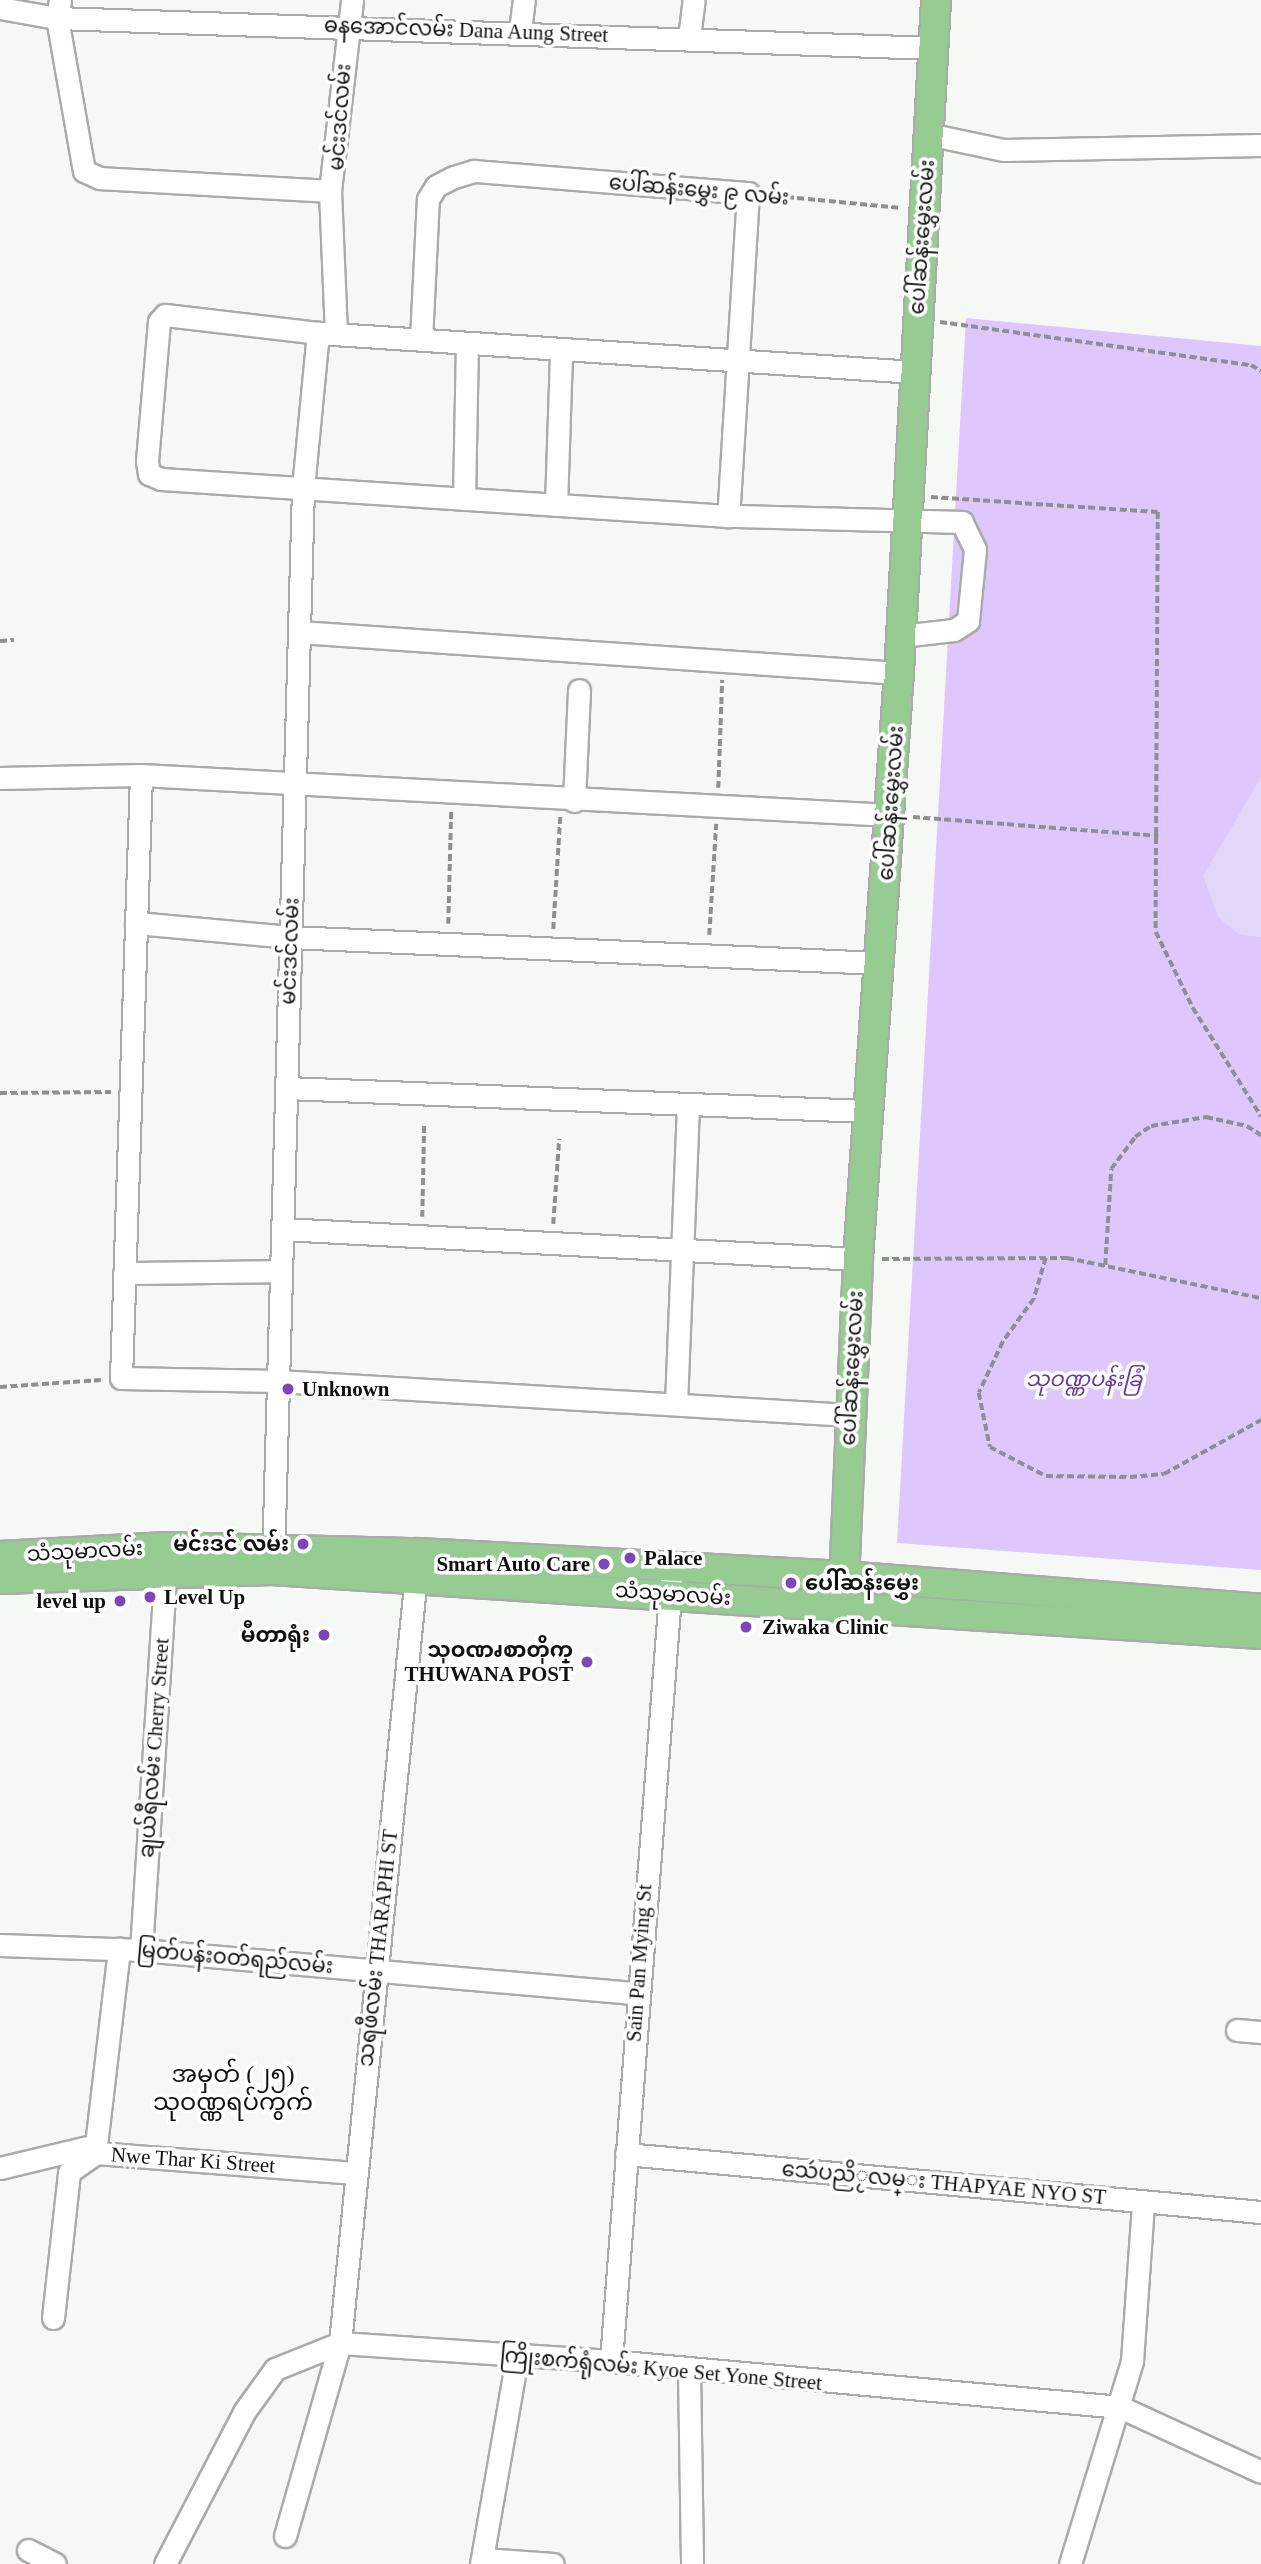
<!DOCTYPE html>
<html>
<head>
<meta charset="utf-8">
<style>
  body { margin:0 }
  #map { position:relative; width:1261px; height:2564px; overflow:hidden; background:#f6f8f6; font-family:"Times New Roman","Noto Sans Myanmar",serif }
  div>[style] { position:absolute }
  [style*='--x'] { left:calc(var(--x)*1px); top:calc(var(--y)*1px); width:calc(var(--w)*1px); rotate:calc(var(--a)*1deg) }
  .green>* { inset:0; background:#dec7fe }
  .water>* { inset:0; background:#e4d6f8 }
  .path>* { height:3.5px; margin-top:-1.75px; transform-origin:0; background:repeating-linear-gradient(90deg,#8e8f8e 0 7px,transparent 0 10.5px) }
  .roads { filter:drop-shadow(2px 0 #a9aba9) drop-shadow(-2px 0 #a9aba9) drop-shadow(0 2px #a9aba9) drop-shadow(0 -2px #a9aba9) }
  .minor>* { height:21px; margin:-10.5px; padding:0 10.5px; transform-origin:10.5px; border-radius:10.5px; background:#fff }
  .major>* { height:28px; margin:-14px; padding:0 14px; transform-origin:14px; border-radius:14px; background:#96cb92 }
  .dots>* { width:19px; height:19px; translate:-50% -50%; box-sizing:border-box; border:4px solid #fff; border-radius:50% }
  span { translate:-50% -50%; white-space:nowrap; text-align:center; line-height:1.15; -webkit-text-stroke:7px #fff; paint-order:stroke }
  .street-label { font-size:21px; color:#101110 }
  .park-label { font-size:21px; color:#693998; font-style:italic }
  .poi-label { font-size:21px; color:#101110; font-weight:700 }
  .left { translate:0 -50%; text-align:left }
  .right { translate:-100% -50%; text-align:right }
  .quarter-label { font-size:24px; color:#101110 }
</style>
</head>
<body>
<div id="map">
  <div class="green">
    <i style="clip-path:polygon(966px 318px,1261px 346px,1261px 1570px,897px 1543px)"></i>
  </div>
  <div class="water">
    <i style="clip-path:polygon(1261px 777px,1261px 937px,1240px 935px,1218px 917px,1203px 876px)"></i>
  </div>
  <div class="path">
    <i style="--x:766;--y:195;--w:136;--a:5.5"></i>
    <i style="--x:940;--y:322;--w:314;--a:7.9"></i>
    <i style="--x:1251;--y:365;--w:12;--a:31"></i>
    <i style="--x:931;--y:497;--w:227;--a:3.8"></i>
    <i style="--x:1158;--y:512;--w:420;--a:90.3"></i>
    <i style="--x:1156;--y:932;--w:85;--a:64"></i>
    <i style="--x:1193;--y:1008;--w:128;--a:57.8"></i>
    <i style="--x:0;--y:641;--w:14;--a:-4"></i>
    <i style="--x:718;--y:788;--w:108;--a:-87.9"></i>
    <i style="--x:913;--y:817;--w:246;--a:4.4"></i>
    <i style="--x:448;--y:924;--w:114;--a:-88.5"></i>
    <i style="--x:553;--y:929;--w:112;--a:-86.4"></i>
    <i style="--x:709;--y:935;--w:111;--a:-86.4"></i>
    <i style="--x:0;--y:1093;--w:111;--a:-0.5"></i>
    <i style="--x:422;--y:1217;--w:93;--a:-88.8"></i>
    <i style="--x:553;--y:1224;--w:85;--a:-86"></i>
    <i style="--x:1046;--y:1258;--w:43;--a:106.3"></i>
    <i style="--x:1034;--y:1299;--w:53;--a:125.8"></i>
    <i style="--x:1003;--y:1342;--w:56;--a:115.2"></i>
    <i style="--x:979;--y:1393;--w:55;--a:78.5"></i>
    <i style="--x:990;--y:1447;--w:63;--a:27.4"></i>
    <i style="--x:1046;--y:1476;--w:84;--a:0.7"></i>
    <i style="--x:1130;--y:1477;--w:34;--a:-5"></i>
    <i style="--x:1164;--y:1474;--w:111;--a:-29.1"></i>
    <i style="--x:882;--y:1259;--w:185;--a:-0.3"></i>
    <i style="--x:1067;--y:1258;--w:198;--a:11.7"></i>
    <i style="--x:1105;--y:1265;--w:96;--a:-86.4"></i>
    <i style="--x:1111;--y:1169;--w:40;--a:-53"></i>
    <i style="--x:1135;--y:1137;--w:19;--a:-35"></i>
    <i style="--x:1151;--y:1126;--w:56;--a:-9.3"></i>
    <i style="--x:1206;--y:1117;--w:42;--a:12.4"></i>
    <i style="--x:1247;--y:1126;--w:17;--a:33"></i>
    <i style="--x:0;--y:1387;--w:101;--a:-4"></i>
  </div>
  <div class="roads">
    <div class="minor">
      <i style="--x:60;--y:0;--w:18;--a:99"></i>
      <i style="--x:57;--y:18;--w:155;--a:80"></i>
      <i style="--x:84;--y:171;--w:17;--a:24"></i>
      <i style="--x:100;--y:178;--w:230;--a:3.2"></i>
      <i style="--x:0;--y:8;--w:58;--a:10"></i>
      <i style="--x:57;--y:18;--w:876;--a:1.96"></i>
      <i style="--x:520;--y:31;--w:31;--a:-83"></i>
      <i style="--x:689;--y:38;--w:38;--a:-83"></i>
      <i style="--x:928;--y:134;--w:77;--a:12"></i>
      <i style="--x:1003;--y:150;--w:258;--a:-1.1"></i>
      <i style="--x:336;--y:334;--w:143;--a:-92.4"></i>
      <i style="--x:330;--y:191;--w:192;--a:-83.4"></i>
      <i style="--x:421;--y:340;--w:141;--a:-87.2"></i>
      <i style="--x:428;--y:199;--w:15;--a:-58"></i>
      <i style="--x:436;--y:186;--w:20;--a:-27"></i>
      <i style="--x:454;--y:177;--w:21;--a:-17"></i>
      <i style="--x:474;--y:171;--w:275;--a:4.6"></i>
      <i style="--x:748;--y:193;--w:324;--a:93.5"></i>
      <i style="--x:464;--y:499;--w:156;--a:-88.9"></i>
      <i style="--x:556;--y:505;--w:154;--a:-88.1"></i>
      <i style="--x:299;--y:632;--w:601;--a:3.91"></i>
      <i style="--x:901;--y:636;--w:53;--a:-6.5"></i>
      <i style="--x:954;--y:630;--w:17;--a:-33"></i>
      <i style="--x:968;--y:621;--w:72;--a:-84.4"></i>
      <i style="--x:975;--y:549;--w:30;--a:-116"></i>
      <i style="--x:962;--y:522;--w:234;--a:-178.5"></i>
      <i style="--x:728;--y:516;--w:568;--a:-176.27"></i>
      <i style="--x:161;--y:479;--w:13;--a:-157"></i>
      <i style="--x:149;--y:474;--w:13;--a:-99"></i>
      <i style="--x:147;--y:461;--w:140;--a:-85.1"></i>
      <i style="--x:159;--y:322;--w:9;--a:-49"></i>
      <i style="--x:165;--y:315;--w:154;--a:6.7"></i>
      <i style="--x:318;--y:333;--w:597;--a:3.74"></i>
      <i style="--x:141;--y:775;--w:603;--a:91.9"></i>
      <i style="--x:121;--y:1378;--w:157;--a:1.1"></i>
      <i style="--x:278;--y:1381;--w:572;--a:3.41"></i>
      <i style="--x:0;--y:778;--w:141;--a:-1.2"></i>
      <i style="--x:141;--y:775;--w:750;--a:3.06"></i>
      <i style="--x:574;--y:801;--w:111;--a:-87.4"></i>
      <i style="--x:136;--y:923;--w:155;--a:5.2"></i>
      <i style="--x:290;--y:937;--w:589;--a:2.53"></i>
      <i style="--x:286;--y:1088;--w:580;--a:2.27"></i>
      <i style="--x:282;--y:1229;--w:577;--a:2.98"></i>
      <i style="--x:124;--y:1273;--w:157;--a:-0.7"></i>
      <i style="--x:676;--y:1404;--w:299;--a:-87.7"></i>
      <i style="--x:273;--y:1562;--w:1074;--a:-88.4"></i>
      <i style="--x:303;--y:488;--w:156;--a:-84.5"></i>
      <i style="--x:0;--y:1945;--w:141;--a:2"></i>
      <i style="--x:141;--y:1950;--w:497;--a:5"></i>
      <i style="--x:141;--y:1950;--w:391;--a:-86.3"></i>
      <i style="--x:1237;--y:2030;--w:24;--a:5"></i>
      <i style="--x:96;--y:2145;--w:198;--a:-83.3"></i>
      <i style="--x:626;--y:2154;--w:638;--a:5.22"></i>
      <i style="--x:0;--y:2168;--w:99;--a:-13.5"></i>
      <i style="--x:96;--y:2145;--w:8;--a:90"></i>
      <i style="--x:96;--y:2153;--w:260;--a:4.4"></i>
      <i style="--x:53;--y:2318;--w:147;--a:-83.7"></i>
      <i style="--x:69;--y:2172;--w:33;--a:-35"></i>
      <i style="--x:611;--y:2361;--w:782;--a:-85.6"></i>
      <i style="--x:689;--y:2370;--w:194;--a:89.1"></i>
      <i style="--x:285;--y:2536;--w:201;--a:-74.1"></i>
      <i style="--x:340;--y:2343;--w:782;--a:-84.35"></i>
      <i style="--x:28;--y:2550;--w:30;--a:27"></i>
      <i style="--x:483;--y:2559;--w:70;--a:4.1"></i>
      <i style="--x:165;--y:2564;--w:171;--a:-62.5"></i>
      <i style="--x:244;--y:2412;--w:53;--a:-54.2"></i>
      <i style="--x:275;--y:2369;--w:70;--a:-21.8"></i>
      <i style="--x:340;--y:2343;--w:272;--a:3.8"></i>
      <i style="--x:611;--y:2361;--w:511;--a:5.16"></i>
      <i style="--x:1120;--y:2407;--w:155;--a:24.7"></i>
      <i style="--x:481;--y:2564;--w:210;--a:-80.1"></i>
      <i style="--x:1070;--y:2564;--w:212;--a:-73"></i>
      <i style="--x:1132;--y:2361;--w:159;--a:-86"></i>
    </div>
    <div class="major">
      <i style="--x:0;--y:1556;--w:167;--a:-3.1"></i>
      <i style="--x:167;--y:1547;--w:252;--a:1.4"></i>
      <i style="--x:419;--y:1553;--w:426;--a:3.1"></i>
      <i style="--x:844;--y:1576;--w:418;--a:4.5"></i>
      <i style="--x:0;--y:1579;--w:272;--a:-1.9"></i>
      <i style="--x:272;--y:1570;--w:991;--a:3.7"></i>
      <i style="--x:843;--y:1605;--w:346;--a:-87.5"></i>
      <i style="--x:858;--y:1259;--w:587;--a:-86"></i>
      <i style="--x:899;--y:673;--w:674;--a:-86.85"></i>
    </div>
  </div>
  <div class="dots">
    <i style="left:288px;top:1389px;background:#8044ba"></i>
    <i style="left:303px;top:1544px;background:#8044ba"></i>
    <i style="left:630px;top:1558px;background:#8044ba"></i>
    <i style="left:604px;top:1564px;background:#8044ba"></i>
    <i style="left:791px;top:1583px;background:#8044ba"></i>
    <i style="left:150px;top:1597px;background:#8044ba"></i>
    <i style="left:120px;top:1601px;background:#8044ba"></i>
    <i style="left:746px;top:1627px;background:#8044ba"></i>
    <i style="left:324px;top:1635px;background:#8044ba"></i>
    <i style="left:587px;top:1662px;background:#8044ba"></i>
  </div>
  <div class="street-label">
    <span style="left:466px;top:30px;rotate:2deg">ဓနအောင်လမ်း Dana Aung Street</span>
    <span style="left:340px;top:117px;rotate:-86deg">မင်းဒင်လမ်း</span>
    <span style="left:699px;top:190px;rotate:5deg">ပေါ်ဆန်းမွှေး ၉ လမ်း</span>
    <span style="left:922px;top:237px;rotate:-86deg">ပေါ်ဆန်းမွှေးလမ်း</span>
    <span style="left:891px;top:803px;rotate:-86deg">ပေါ်ဆန်းမွှေးလမ်း</span>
    <span style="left:290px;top:951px;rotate:-88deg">မင်းဒင်လမ်း</span>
    <span style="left:852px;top:1368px;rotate:-87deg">ပေါ်ဆန်းမွှေးလမ်း</span>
    <span style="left:85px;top:1551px;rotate:-3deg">သံသုမာလမ်း</span>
    <span style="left:673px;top:1594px;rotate:4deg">သံသုမာလမ်း</span>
    <span style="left:154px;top:1748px;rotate:-86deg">ချယ်ရီလမ်း Cherry Street</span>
    <span style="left:378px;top:1948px;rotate:-84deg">သရဖီလမ်း THARAPHI ST</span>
    <span style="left:235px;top:1958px;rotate:5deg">မြတ်ပန်းဝတ်ရည်လမ်း</span>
    <span style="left:639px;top:1963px;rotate:-86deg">Sain Pan Mying St</span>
    <span style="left:193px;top:2160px;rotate:4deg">Nwe Thar Ki Street</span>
    <span style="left:944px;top:2183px;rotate:5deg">သေဴပညိႂလမ္း THAPYAE NYO ST</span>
    <span style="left:661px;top:2369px;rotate:5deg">ကြိုးစက်ရုံလမ်း Kyoe Set Yone Street</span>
  </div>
  <div class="park-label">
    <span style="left:1084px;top:1379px">သုဝဏ္ဏပန်းခြံ</span>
  </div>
  <div class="poi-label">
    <span class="left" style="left:302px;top:1389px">Unknown</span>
    <span class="right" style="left:289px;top:1544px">မင်းဒင် လမ်း</span>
    <span class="left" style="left:644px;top:1558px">Palace</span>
    <span class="right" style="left:590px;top:1564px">Smart Auto Care</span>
    <span class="left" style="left:805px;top:1583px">ပေါ်ဆန်းမွှေး</span>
    <span class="left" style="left:164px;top:1597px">Level Up</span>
    <span class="right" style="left:106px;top:1601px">level up</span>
    <span class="left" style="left:762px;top:1627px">Ziwaka Clinic</span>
    <span class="right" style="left:310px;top:1635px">မီတာရုံး</span>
    <span class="right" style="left:573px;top:1662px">သုဝဏၧစာတိုက္<br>THUWANA POST</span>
  </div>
  <div class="quarter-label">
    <span style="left:233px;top:2089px">အမှတ် (၂၅)<br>သုဝဏ္ဏရပ်ကွက်</span>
  </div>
</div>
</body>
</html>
